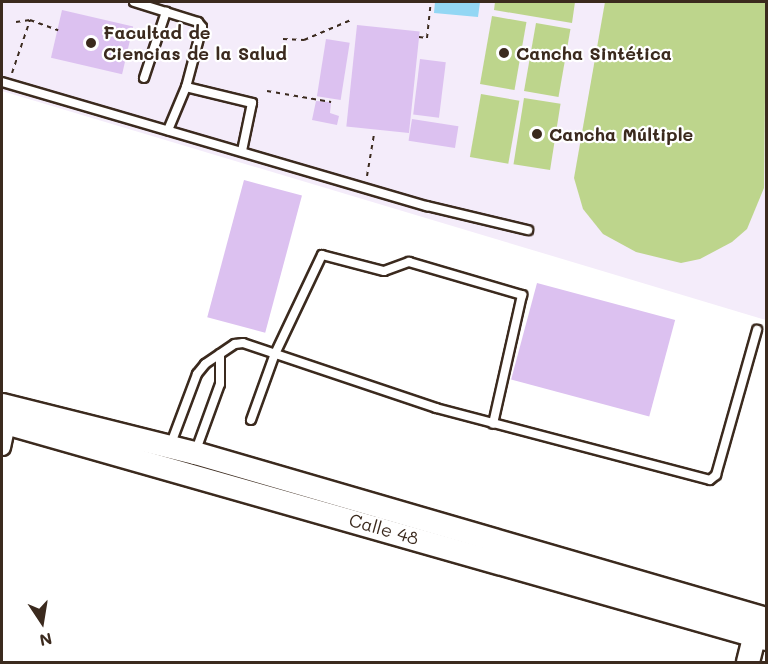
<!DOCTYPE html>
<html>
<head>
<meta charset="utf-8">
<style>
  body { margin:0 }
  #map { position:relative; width:768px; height:664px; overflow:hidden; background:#fff; font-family:Mali,sans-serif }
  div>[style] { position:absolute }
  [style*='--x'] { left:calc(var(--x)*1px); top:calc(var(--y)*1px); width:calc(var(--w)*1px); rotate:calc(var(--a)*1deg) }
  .built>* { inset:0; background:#f4ecfa }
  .green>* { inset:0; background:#bdd58c; transform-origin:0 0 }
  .water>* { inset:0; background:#93d7f4 }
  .building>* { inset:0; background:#dcc1f0; transform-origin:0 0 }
  .path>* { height:2px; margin-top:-1px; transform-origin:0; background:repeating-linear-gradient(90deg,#3b2a1e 0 4.5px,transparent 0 9px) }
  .roads { filter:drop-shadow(2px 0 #3b2a1e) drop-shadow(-2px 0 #3b2a1e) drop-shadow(0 2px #3b2a1e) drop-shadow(0 -2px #3b2a1e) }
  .lane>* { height:8px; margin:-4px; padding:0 4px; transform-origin:4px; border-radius:4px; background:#fff }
  .street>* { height:15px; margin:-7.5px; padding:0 7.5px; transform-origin:7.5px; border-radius:7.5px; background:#fff }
  .secondary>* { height:22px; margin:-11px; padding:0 11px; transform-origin:11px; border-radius:11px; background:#fff }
  .dots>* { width:16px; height:16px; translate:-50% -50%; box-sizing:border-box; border:3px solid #fff; border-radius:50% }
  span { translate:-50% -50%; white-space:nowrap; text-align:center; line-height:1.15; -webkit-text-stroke:4.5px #fff; paint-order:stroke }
  .poi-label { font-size:18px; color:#3b2a1e; font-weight:700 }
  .left { translate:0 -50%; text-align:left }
  .street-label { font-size:18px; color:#3b2a1e }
  .frame { position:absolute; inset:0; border:3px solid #3b2a1e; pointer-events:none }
  .north { position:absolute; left:12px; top:592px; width:60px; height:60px; -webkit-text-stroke:4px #fff; paint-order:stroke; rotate:168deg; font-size:16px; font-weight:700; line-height:24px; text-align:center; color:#3b2a1e }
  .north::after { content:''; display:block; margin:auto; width:21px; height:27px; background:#3b2a1e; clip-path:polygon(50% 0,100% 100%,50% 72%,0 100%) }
</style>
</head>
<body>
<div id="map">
  <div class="built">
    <i style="clip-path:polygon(2px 2px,766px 2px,766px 320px,2px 91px)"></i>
  </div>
  <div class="green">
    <i style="clip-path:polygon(495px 2px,575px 2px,572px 23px,494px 10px)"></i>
    <i style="clip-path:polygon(605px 2px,766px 2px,764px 188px,747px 229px,732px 242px,700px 259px,681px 263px,636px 252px,603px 234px,583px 209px,574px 178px)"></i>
    <i style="left:492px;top:16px;width:35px;height:69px;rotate:10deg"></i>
    <i style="left:536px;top:23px;width:35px;height:69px;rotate:10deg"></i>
    <i style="left:481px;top:94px;width:39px;height:64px;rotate:10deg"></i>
    <i style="left:524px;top:98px;width:37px;height:67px;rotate:9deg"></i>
  </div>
  <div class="water">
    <i style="clip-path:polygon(435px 2px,480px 2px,478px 17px,434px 13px)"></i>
  </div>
  <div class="building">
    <i style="left:62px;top:10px;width:73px;height:49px;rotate:13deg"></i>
    <i style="left:357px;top:25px;width:63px;height:102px;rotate:6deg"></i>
    <i style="left:326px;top:39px;width:24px;height:58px;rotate:9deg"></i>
    <i style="left:420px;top:59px;width:26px;height:56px;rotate:7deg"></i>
    <i style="clip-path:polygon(316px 101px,331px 102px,330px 113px,339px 116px,337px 125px,312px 120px)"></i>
    <i style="left:412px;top:119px;width:47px;height:22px;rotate:9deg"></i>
    <i style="left:244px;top:180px;width:60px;height:142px;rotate:15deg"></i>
    <i style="left:537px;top:283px;width:143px;height:100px;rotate:15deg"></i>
  </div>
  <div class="path">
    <i style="--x:16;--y:22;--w:14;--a:-8"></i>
    <i style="--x:419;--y:37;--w:8;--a:7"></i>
    <i style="--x:427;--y:38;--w:36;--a:-84"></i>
    <i style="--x:283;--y:39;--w:21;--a:3"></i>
    <i style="--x:304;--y:40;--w:51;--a:-23.1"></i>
    <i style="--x:12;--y:73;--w:56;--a:-71.2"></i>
    <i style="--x:30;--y:20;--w:30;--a:20"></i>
    <i style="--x:267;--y:91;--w:65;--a:9.8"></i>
    <i style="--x:367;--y:176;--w:43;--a:-80.5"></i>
  </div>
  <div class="roads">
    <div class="lane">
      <i style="--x:134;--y:2;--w:67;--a:17.4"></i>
      <i style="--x:198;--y:22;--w:6;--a:51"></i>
      <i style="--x:202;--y:27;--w:62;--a:104.9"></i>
      <i style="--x:186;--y:87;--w:47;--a:112.7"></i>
      <i style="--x:144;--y:78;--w:70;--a:-71.6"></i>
      <i style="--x:2;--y:82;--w:443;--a:16.3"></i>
      <i style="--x:427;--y:206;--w:104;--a:13.4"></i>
      <i style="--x:186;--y:87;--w:68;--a:13.6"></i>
      <i style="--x:252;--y:103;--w:49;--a:101.8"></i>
      <i style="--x:251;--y:420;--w:68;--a:-70.2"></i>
      <i style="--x:274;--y:356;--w:112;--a:-64.6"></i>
      <i style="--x:322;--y:255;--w:64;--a:14.5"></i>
      <i style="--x:384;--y:271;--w:27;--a:-20"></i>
      <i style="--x:409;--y:262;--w:118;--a:16.3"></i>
      <i style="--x:522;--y:295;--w:132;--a:102.7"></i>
      <i style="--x:170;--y:446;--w:77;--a:-69.4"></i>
      <i style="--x:197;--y:374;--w:13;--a:-51"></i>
      <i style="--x:205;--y:364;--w:36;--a:-34"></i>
      <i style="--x:235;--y:344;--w:8;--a:-7"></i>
      <i style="--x:243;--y:343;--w:204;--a:18.6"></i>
      <i style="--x:436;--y:408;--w:283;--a:14.7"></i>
      <i style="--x:710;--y:480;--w:8;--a:-40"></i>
      <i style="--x:716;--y:475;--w:151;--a:-74.2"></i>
      <i style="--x:196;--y:450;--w:70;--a:-70"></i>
      <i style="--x:220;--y:384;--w:30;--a:-90"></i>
    </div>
    <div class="street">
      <i style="--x:2;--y:447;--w:24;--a:-78"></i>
    </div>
    <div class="secondary">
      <i style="--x:2;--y:405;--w:199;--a:14"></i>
      <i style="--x:195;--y:453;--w:595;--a:16.21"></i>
      <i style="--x:2;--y:422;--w:794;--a:15.86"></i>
      <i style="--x:748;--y:662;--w:41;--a:-76"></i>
    </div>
  </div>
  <div class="dots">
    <i style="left:91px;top:43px;background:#3b2a1e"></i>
    <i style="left:504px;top:53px;background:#3b2a1e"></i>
    <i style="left:537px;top:134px;background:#3b2a1e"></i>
  </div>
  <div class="poi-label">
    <span class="left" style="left:103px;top:43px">Facultad de<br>Ciencias de la Salud</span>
    <span class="left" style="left:516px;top:53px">Cancha Sintética</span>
    <span class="left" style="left:549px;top:134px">Cancha Múltiple</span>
  </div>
  <div class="street-label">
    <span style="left:384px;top:529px;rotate:16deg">Calle 48</span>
  </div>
  <div class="frame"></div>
  <div class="north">N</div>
</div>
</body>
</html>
